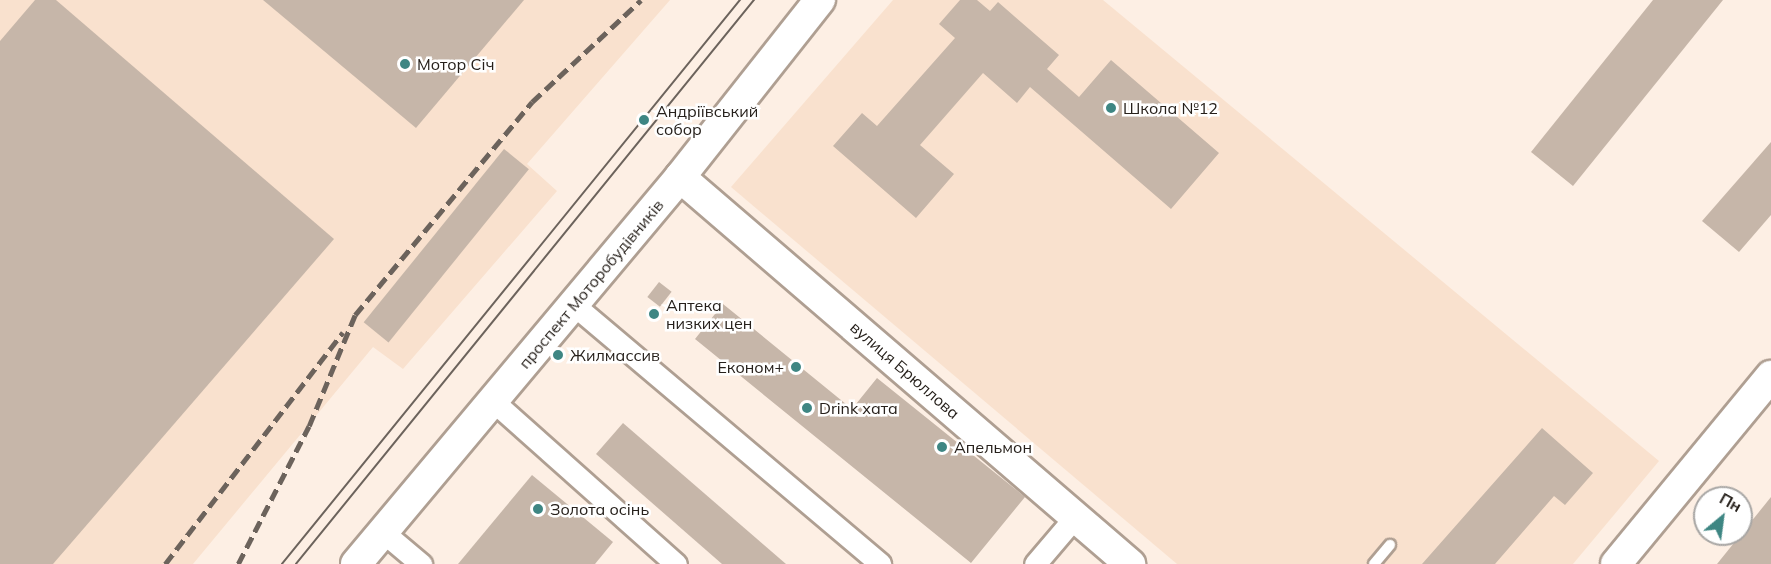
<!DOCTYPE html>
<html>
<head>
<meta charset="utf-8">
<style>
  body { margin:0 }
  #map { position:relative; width:1771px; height:564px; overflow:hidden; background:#fdefe4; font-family:Mulish,sans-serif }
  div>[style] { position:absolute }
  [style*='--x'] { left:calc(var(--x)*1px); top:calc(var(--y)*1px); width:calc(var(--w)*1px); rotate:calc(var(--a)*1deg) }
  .built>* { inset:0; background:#f9e1ce }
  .building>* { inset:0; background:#c6b6a9; transform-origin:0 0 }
  .roads { filter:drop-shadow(2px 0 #af9f92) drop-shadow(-2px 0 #af9f92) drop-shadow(0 2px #af9f92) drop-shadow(0 -2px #af9f92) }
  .lane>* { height:10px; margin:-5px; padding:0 5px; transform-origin:5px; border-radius:5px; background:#fff }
  .street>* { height:21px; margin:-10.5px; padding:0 10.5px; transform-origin:10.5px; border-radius:10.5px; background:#fff }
  .secondary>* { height:30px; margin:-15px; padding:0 15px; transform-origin:15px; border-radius:15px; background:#fff }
  .tram>* { height:1.5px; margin:-0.75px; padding:0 0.75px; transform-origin:0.75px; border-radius:0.75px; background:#6c635c }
  .rail>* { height:4.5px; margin-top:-2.25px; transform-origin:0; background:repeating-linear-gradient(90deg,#6c635c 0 12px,transparent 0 18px) }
  .dots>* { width:16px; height:16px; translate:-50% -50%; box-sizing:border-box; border:3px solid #fff; border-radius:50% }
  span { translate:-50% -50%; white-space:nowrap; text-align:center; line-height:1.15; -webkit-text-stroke:5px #fff; paint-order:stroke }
  .poi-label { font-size:16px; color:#26201b }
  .left { translate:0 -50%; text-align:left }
  .right { translate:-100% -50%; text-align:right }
  .street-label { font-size:16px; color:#26201b }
  .north { position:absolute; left:1693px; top:486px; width:60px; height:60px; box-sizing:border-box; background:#fff; border:2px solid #a8a6a4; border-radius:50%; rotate:29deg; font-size:16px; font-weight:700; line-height:24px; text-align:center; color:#26201b }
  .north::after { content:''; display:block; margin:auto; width:21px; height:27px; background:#3e8683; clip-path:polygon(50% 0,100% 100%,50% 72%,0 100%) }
</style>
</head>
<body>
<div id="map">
  <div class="built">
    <i style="clip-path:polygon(0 0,670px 0,527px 164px,557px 191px,403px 369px,373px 347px,193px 564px,0 564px)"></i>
    <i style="clip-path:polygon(893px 0,1103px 0,1659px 461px,1573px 564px,1177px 564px,731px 187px)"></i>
  </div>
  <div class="building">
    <i style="clip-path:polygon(35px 0,56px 0,334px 239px,53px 564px,0 564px,0 41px)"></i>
    <i style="clip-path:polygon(263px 0,524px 0,416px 128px)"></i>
    <i style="clip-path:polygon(960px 0,977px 0,990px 11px,998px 2px,1059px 55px,1047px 69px,1079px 97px,1111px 60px,1219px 153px,1171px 209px,1030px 87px,1017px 103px,983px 73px,920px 145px,954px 174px,916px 218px,833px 146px,862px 113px,877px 126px,955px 38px,939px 24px)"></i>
    <i style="clip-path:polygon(1653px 0,1723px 0,1573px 186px,1531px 152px)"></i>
    <i style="clip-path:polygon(1771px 142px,1771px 215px,1739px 252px,1702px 221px)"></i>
    <i style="left:504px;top:149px;width:32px;height:223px;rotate:39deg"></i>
    <i style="left:659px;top:282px;width:16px;height:19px;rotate:38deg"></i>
    <i style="clip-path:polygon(723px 304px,852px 409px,877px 378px,1025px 497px,971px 563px,695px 339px)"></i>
    <i style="clip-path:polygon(623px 423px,786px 564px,722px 564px,596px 454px)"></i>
    <i style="clip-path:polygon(1542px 428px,1593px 473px,1565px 505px,1554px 496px,1495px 564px,1422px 564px)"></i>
    <i style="clip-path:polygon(532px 475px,613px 542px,595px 564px,458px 564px)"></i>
    <i style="clip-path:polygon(1771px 497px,1771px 564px,1717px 564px)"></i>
  </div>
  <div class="roads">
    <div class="lane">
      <i style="--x:1374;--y:564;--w:25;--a:-50"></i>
    </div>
    <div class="street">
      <i style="--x:574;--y:305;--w:401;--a:40.2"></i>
      <i style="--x:493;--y:401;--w:245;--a:41.7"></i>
      <i style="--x:383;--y:532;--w:50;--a:40.1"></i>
      <i style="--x:1035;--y:564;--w:62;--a:-49.6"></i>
    </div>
    <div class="secondary">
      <i style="--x:680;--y:177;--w:594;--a:40.7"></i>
      <i style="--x:356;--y:564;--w:505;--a:-50.06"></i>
      <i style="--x:680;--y:177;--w:226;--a:-51.7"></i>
      <i style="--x:1616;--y:564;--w:244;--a:-50.5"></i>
    </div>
  </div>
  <div class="tram">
    <i style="--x:282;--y:564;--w:727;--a:-50.92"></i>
    <i style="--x:296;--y:564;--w:727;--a:-50.92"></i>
  </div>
  <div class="rail">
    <i style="--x:165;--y:564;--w:292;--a:-52.5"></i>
    <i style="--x:238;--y:564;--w:155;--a:-62.8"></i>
    <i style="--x:309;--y:426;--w:120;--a:-67.5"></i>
    <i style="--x:355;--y:315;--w:277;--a:-50.3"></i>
    <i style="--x:532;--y:102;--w:149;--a:-43.1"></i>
  </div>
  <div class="dots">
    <i style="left:405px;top:64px;background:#3e8683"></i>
    <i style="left:1111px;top:108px;background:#3e8683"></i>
    <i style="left:644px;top:120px;background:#3e8683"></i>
    <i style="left:654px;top:314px;background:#3e8683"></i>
    <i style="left:558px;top:355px;background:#3e8683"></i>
    <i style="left:796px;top:367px;background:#3e8683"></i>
    <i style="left:807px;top:408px;background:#3e8683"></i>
    <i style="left:942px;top:447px;background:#3e8683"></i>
    <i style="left:538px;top:509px;background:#3e8683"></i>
  </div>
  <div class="poi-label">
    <span class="left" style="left:417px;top:64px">Мотор Січ</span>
    <span class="left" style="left:1123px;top:108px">Школа №12</span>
    <span class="left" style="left:656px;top:120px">Андріївський<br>собор</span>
    <span class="left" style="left:666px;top:314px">Аптека<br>низких цен</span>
    <span class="left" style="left:570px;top:355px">Жилмассив</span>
    <span class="right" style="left:784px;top:367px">Економ+</span>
    <span class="left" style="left:819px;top:408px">Drink хата</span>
    <span class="left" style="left:954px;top:447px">Апельмон</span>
    <span class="left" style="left:550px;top:509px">Золота осінь</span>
  </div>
  <div class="street-label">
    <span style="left:591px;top:284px;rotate:-50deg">проспект Моторобудівників</span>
    <span style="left:905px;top:370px;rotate:41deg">вулиця Брюллова</span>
  </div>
  <div class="north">Пн</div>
</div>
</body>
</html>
